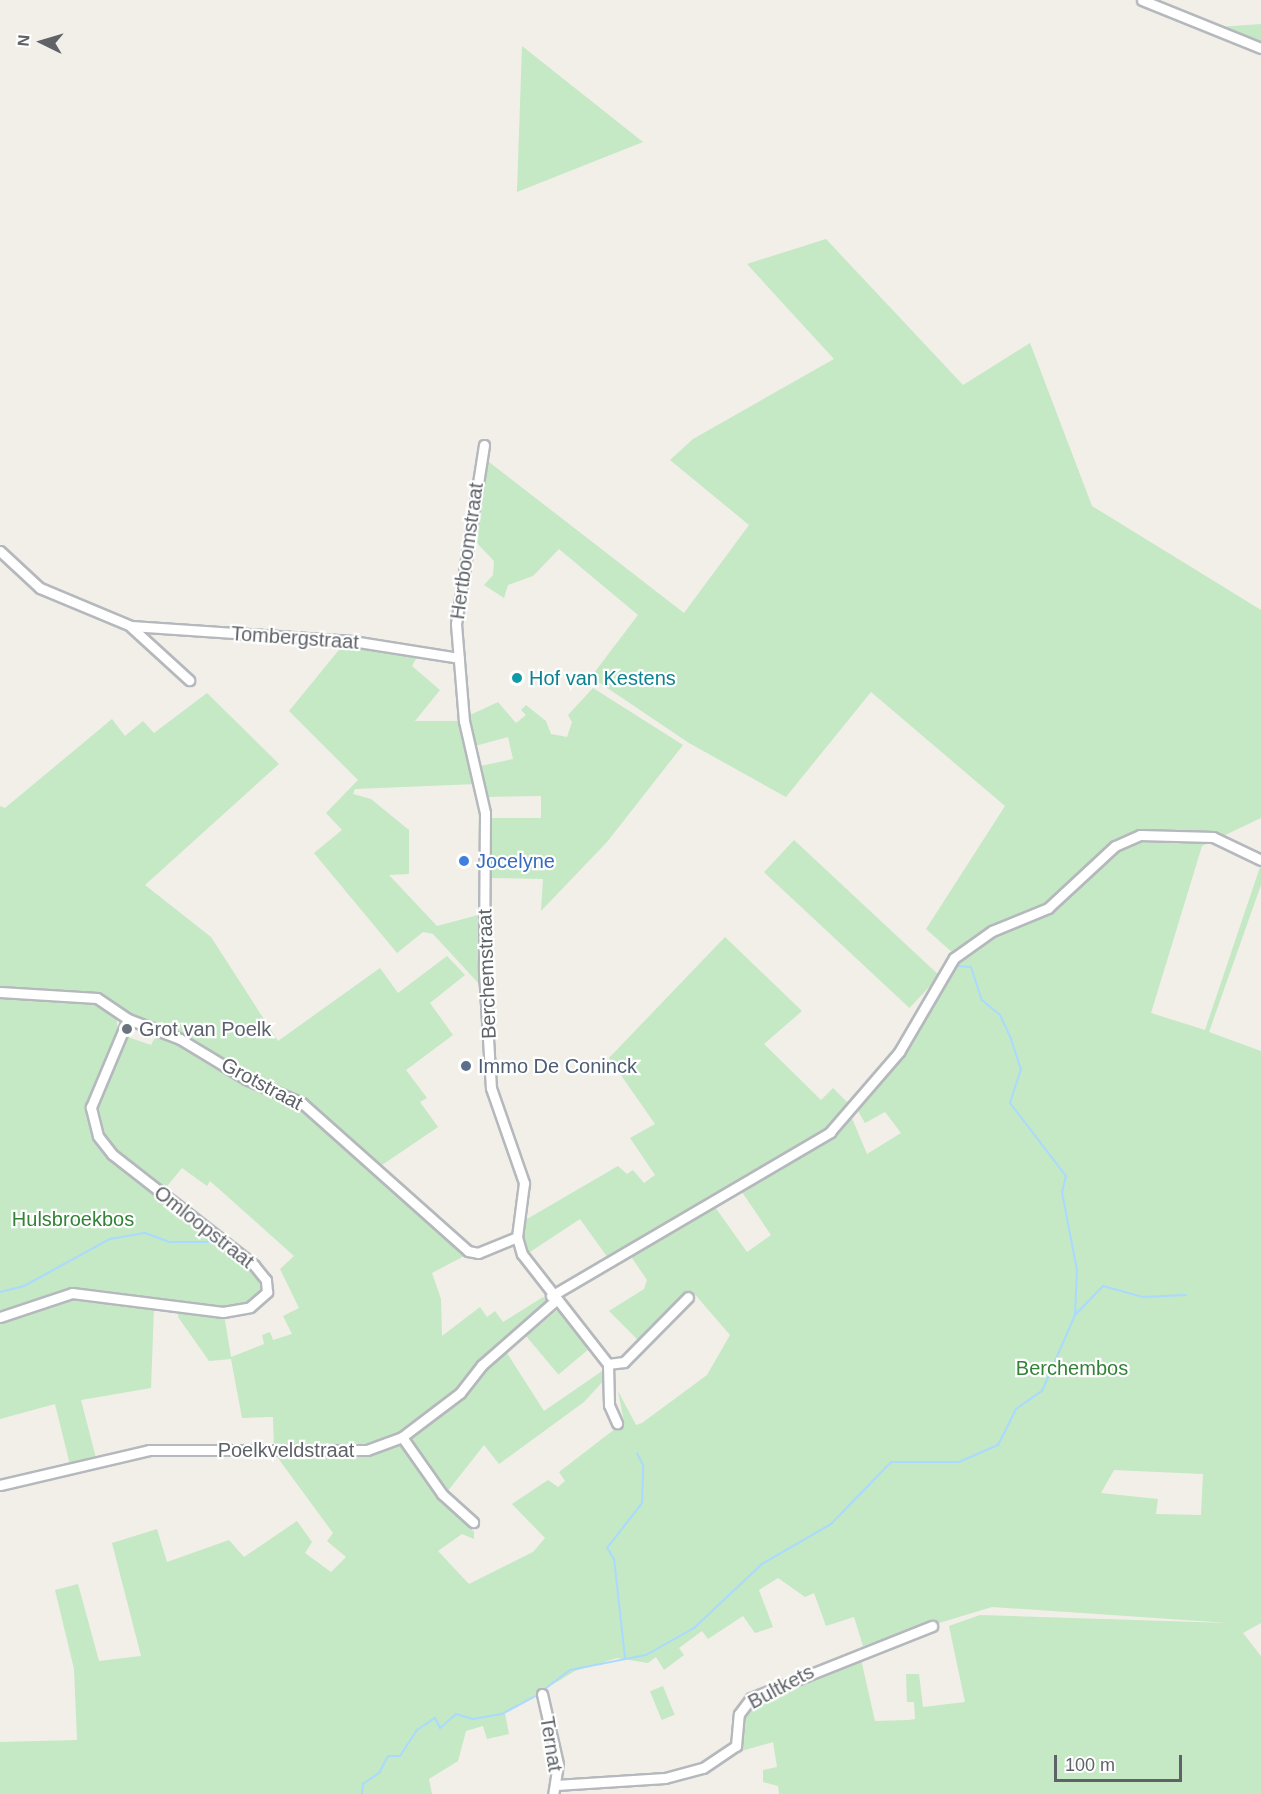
<!DOCTYPE html>
<html>
<head>
<meta charset="utf-8">
<style>
  body { margin:0 }
  #map { position:relative; width:1261px; height:1794px; overflow:hidden; background:#f1efe8; font-family:Helvetica,sans-serif }
  div>[style] { position:absolute }
  [style*='--x'] { left:calc(var(--x)*1px); top:calc(var(--y)*1px); width:calc(var(--w)*1px); rotate:calc(var(--a)*1deg) }
  .green>* { inset:0; background:#c5e8c5; transform-origin:0 0 }
  .stream>* { height:2px; margin:-1px; padding:0 1px; transform-origin:1px; border-radius:1px; background:#aadaff }
  .roads { filter:drop-shadow(2px 0 #b5b8bc) drop-shadow(-2px 0 #b5b8bc) drop-shadow(0 2px #b5b8bc) drop-shadow(0 -2px #b5b8bc) }
  .minor>* { height:9px; margin:-4.5px; padding:0 4.5px; transform-origin:4.5px; border-radius:4.5px; background:#fff }
  .dots>* { width:16px; height:16px; translate:-50% -50%; box-sizing:border-box; border:3px solid #fff; border-radius:50% }
  span { translate:-50% -50%; white-space:nowrap; text-align:center; line-height:1.15; -webkit-text-stroke:4.5px #fff; paint-order:stroke }
  .street-label { font-size:20px; color:#5f6368 }
  .culture-label { font-size:20px; color:#0d838f }
  .left { translate:0 -50%; text-align:left }
  .shop-label { font-size:20px; color:#366cbe }
  .worship-label { font-size:20px; color:#5b616d }
  .service-label { font-size:20px; color:#4e5e75 }
  .park-label { font-size:20px; color:#348238 }
  .north { position:absolute; left:12px; top:12px; width:60px; height:60px; -webkit-text-stroke:4px #fff; paint-order:stroke; rotate:275deg; font-size:16px; font-weight:700; line-height:24px; text-align:center; color:#5f6368 }
  .north::after { content:''; display:block; margin:auto; width:21px; height:27px; background:#5f6368; clip-path:polygon(50% 0,100% 100%,50% 72%,0 100%) }
  .scale { position:absolute; left:1054px; top:1755px; width:128px; height:27px; box-sizing:border-box; border:3px solid #5f6368; border-top:0; padding-left:8px; font-size:18px; line-height:21px; white-space:nowrap; color:#5f6368; -webkit-text-stroke:4px #fff; paint-order:stroke }
</style>
</head>
<body>
<div id="map">
  <div class="green">
    <i style="clip-path:polygon(1261px 24px,1261px 43px,1219px 27px)"></i>
    <i style="clip-path:polygon(522px 46px,643px 142px,517px 192px)"></i>
    <i style="clip-path:polygon(evenodd,826px 239px,963px 385px,1030px 343px,1092px 506px,1261px 610px,1261px 818px,1202px 846px,1151px 1013px,1205px 1030px,1261px 864px,1261px 885px,1209px 1032px,1261px 1051px,1261px 1623px,1243px 1633px,1261px 1656px,1261px 1794px,779px 1794px,778px 1786px,763px 1782px,763px 1770px,777px 1767px,773px 1742px,738px 1752px,742px 1715px,751px 1702px,860px 1655px,875px 1721px,909px 1720px,915px 1719px,914px 1702px,907px 1702px,906px 1674px,919px 1674px,923px 1707px,965px 1702px,949px 1626px,980px 1615px,1229px 1623px,992px 1607px,863px 1646px,854px 1617px,826px 1626px,814px 1593px,805px 1597px,778px 1578px,759px 1590px,773px 1627px,755px 1633px,743px 1616px,708px 1639px,702px 1631px,679px 1648px,684px 1655px,664px 1670px,656px 1657px,648px 1663px,617px 1658px,575px 1671px,505px 1713px,509px 1734px,487px 1739px,483px 1726px,466px 1731px,458px 1761px,429px 1779px,432px 1794px,0 1794px,0 1742px,77px 1740px,74px 1669px,55px 1590px,78px 1584px,99px 1661px,141px 1656px,112px 1543px,157px 1529px,167px 1562px,229px 1540px,244px 1557px,297px 1521px,312px 1542px,305px 1553px,331px 1572px,346px 1557px,327px 1541px,333px 1533px,275px 1454px,369px 1455px,402px 1442px,474px 1532px,474px 1539px,462px 1534px,438px 1551px,469px 1584px,533px 1552px,545px 1538px,512px 1504px,548px 1480px,558px 1487px,565px 1481px,559px 1472px,624px 1422px,618px 1391px,636px 1425px,642px 1423px,707px 1375px,730px 1335px,692px 1291px,639px 1341px,609px 1311px,644px 1289px,647px 1280px,630px 1255px,715px 1207px,747px 1252px,771px 1235px,742px 1192px,820px 1145px,851px 1116px,867px 1154px,901px 1133px,885px 1112px,865px 1123px,858px 1111px,899px 1061px,972px 937px,954px 954px,926px 929px,1005px 806px,871px 692px,786px 797px,689px 743px,591px 677px,638px 615px,559px 549px,533px 576px,508px 585px,504px 598px,484px 585px,493px 575px,494px 561px,473px 539px,483px 465px,489px 462px,684px 613px,749px 525px,670px 460px,693px 439px,834px 359px,747px 264px,826px 239px,1114px 1470px,1203px 1474px,1201px 1515px,1156px 1514px,1158px 1499px,1101px 1493px,1114px 1470px)"></i>
    <i style="clip-path:polygon(343px 645px,418px 655px,412px 666px,440px 690px,415px 721px,461px 721px,476px 784px,355px 789px,353px 794px,371px 799px,409px 830px,409px 874px,389px 875px,437px 926px,482px 914px,481px 986px,433px 934px,423px 932px,397px 953px,314px 853px,342px 830px,326px 813px,358px 780px,289px 711px)"></i>
    <i style="clip-path:polygon(593px 688px,683px 745px,607px 842px,541px 911px,543px 879px,492px 878px,492px 818px,541px 818px,541px 796px,488px 797px,481px 766px,513px 759px,508px 737px,475px 746px,468px 716px,498px 702px,516px 723px,526px 715px,521px 710px,526px 705px,546px 721px,551px 734px,567px 737px,572px 722px,568px 715px)"></i>
    <i style="clip-path:polygon(207px 693px,279px 764px,145px 885px,211px 937px,278px 1041px,380px 968px,398px 993px,447px 956px,465px 975px,430px 1003px,453px 1035px,406px 1070px,427px 1098px,420px 1102px,438px 1127px,379px 1167px,308px 1101px,131px 1017px,104px 998px,0 989px,0 806px,5px 808px,112px 719px,125px 736px,143px 721px,154px 733px)"></i>
    <i style="left:794px;top:840px;width:199px;height:44px;rotate:43deg"></i>
    <i style="clip-path:polygon(725px 937px,802px 1011px,764px 1044px,821px 1100px,833px 1088px,851px 1106px,811px 1142px,608px 1258px,580px 1219px,527px 1254px,521px 1241px,527px 1219px,618px 1166px,627px 1174px,633px 1170px,644px 1183px,655px 1175px,630px 1138px,655px 1124px,609px 1058px)"></i>
    <i style="clip-path:polygon(0 995px,94px 1001px,116px 1016px,118px 1029px,88px 1113px,97px 1142px,125px 1171px,254px 1270px,263px 1292px,249px 1302px,221px 1308px,100px 1290px,63px 1290px,0 1312px)"></i>
    <i style="clip-path:polygon(157px 1033px,302px 1107px,466px 1255px,432px 1273px,441px 1299px,442px 1336px,480px 1307px,487px 1317px,495px 1311px,503px 1322px,543px 1297px,547px 1302px,456px 1391px,393px 1437px,351px 1447px,274px 1448px,273px 1417px,242px 1418px,231px 1359px,209px 1361px,178px 1317px,179px 1311px,224px 1314px,231px 1357px,264px 1344px,262px 1335px,270px 1332px,273px 1340px,292px 1334px,283px 1316px,299px 1308px,280px 1269px,294px 1256px,210px 1181px,207px 1186px,182px 1168px,163px 1191px,102px 1138px,94px 1111px,122px 1035px,151px 1045px)"></i>
    <i style="clip-path:polygon(68px 1297px,154px 1307px,151px 1388px,81px 1400px,96px 1458px,70px 1465px,55px 1404px,0 1419px,0 1320px)"></i>
    <i style="left:560px;top:1308px;width:50px;height:44px;rotate:50deg"></i>
    <i style="clip-path:polygon(505px 1350px,544px 1411px,605px 1369px,605px 1379px,584px 1402px,499px 1464px,484px 1445px,447px 1492px,410px 1439px,460px 1400px)"></i>
    <i style="left:663px;top:1686px;width:31px;height:14px;rotate:68deg"></i>
  </div>
  <div class="stream">
    <i style="--x:959;--y:966;--w:12;--a:5"></i>
    <i style="--x:971;--y:967;--w:35;--a:72"></i>
    <i style="--x:982;--y:1000;--w:23;--a:40"></i>
    <i style="--x:1000;--y:1015;--w:23;--a:65"></i>
    <i style="--x:1010;--y:1036;--w:35;--a:72"></i>
    <i style="--x:1021;--y:1069;--w:36;--a:108"></i>
    <i style="--x:1010;--y:1103;--w:92;--a:52.5"></i>
    <i style="--x:1066;--y:1176;--w:16;--a:104"></i>
    <i style="--x:1062;--y:1192;--w:80;--a:79.2"></i>
    <i style="--x:1077;--y:1271;--w:44;--a:92.6"></i>
    <i style="--x:0;--y:1292;--w:25;--a:-14"></i>
    <i style="--x:24;--y:1286;--w:98;--a:-28.7"></i>
    <i style="--x:110;--y:1239;--w:36;--a:-10"></i>
    <i style="--x:145;--y:1233;--w:27;--a:20"></i>
    <i style="--x:170;--y:1242;--w:41;--a:0"></i>
    <i style="--x:625;--y:1658;--w:100;--a:-96.3"></i>
    <i style="--x:614;--y:1559;--w:13;--a:-122"></i>
    <i style="--x:607;--y:1548;--w:57;--a:-52.1"></i>
    <i style="--x:642;--y:1503;--w:38;--a:-88"></i>
    <i style="--x:643;--y:1465;--w:13;--a:-117"></i>
    <i style="--x:546;--y:1688;--w:30;--a:-37"></i>
    <i style="--x:570;--y:1670;--w:77;--a:-11.2"></i>
    <i style="--x:646;--y:1655;--w:55;--a:-29.4"></i>
    <i style="--x:694;--y:1628;--w:93;--a:-43.3"></i>
    <i style="--x:762;--y:1564;--w:80;--a:-30.1"></i>
    <i style="--x:831;--y:1524;--w:86;--a:-45.9"></i>
    <i style="--x:891;--y:1462;--w:68;--a:0"></i>
    <i style="--x:959;--y:1462;--w:43;--a:-23.6"></i>
    <i style="--x:998;--y:1445;--w:40;--a:-63.4"></i>
    <i style="--x:1016;--y:1409;--w:32;--a:-35"></i>
    <i style="--x:1042;--y:1391;--w:83;--a:-66.5"></i>
    <i style="--x:1075;--y:1315;--w:40;--a:-46"></i>
    <i style="--x:1103;--y:1286;--w:41;--a:15.4"></i>
    <i style="--x:1143;--y:1297;--w:43;--a:-2.7"></i>
    <i style="--x:362;--y:1794;--w:10;--a:-84"></i>
    <i style="--x:363;--y:1784;--w:19;--a:-35"></i>
    <i style="--x:379;--y:1773;--w:19;--a:-62"></i>
    <i style="--x:388;--y:1756;--w:12;--a:0"></i>
    <i style="--x:400;--y:1756;--w:31;--a:-57"></i>
    <i style="--x:417;--y:1730;--w:22;--a:-34"></i>
    <i style="--x:435;--y:1718;--w:11;--a:63"></i>
    <i style="--x:440;--y:1728;--w:21;--a:-41"></i>
    <i style="--x:456;--y:1714;--w:18;--a:16"></i>
    <i style="--x:473;--y:1719;--w:29;--a:-10"></i>
    <i style="--x:502;--y:1714;--w:42;--a:-28.4"></i>
  </div>
  <div class="roads">
    <div class="minor">
      <i style="--x:1142;--y:0;--w:128;--a:22"></i>
      <i style="--x:484;--y:445;--w:181;--a:98.9"></i>
      <i style="--x:456;--y:624;--w:97;--a:85.3"></i>
      <i style="--x:464;--y:721;--w:94;--a:77.1"></i>
      <i style="--x:485;--y:813;--w:158;--a:90.4"></i>
      <i style="--x:484;--y:971;--w:117;--a:86.6"></i>
      <i style="--x:491;--y:1088;--w:101;--a:70.8"></i>
      <i style="--x:524;--y:1183;--w:54;--a:97.4"></i>
      <i style="--x:517;--y:1237;--w:18;--a:74"></i>
      <i style="--x:522;--y:1254;--w:140;--a:52"></i>
      <i style="--x:608;--y:1364;--w:41;--a:88.6"></i>
      <i style="--x:609;--y:1405;--w:20;--a:66"></i>
      <i style="--x:0;--y:551;--w:54;--a:42.8"></i>
      <i style="--x:40;--y:588;--w:99;--a:22.7"></i>
      <i style="--x:131;--y:626;--w:222;--a:3.9"></i>
      <i style="--x:352;--y:641;--w:108;--a:9"></i>
      <i style="--x:131;--y:627;--w:79;--a:42.4"></i>
      <i style="--x:0;--y:992;--w:97;--a:3.5"></i>
      <i style="--x:97;--y:998;--w:37;--a:34"></i>
      <i style="--x:128;--y:1019;--w:56;--a:21"></i>
      <i style="--x:180;--y:1039;--w:77;--a:31.2"></i>
      <i style="--x:246;--y:1079;--w:61;--a:23.2"></i>
      <i style="--x:302;--y:1103;--w:222;--a:41.7"></i>
      <i style="--x:468;--y:1251;--w:10;--a:11"></i>
      <i style="--x:478;--y:1253;--w:42;--a:-22.3"></i>
      <i style="--x:551;--y:1296;--w:324;--a:-30.4"></i>
      <i style="--x:830;--y:1132;--w:106;--a:-49.2"></i>
      <i style="--x:899;--y:1052;--w:109;--a:-59.7"></i>
      <i style="--x:954;--y:958;--w:47;--a:-35.4"></i>
      <i style="--x:992;--y:931;--w:61;--a:-22.3"></i>
      <i style="--x:1048;--y:908;--w:91;--a:-42.8"></i>
      <i style="--x:1115;--y:846;--w:27;--a:-24"></i>
      <i style="--x:1140;--y:835;--w:73;--a:1.6"></i>
      <i style="--x:1213;--y:837;--w:53;--a:25.6"></i>
      <i style="--x:0;--y:1317;--w:76;--a:-18.4"></i>
      <i style="--x:72;--y:1293;--w:152;--a:7.2"></i>
      <i style="--x:223;--y:1312;--w:27;--a:-10"></i>
      <i style="--x:250;--y:1307;--w:23;--a:-41"></i>
      <i style="--x:267;--y:1292;--w:12;--a:-95"></i>
      <i style="--x:266;--y:1280;--w:19;--a:-129"></i>
      <i style="--x:254;--y:1265;--w:180;--a:-142"></i>
      <i style="--x:112;--y:1154;--w:23;--a:-128"></i>
      <i style="--x:98;--y:1136;--w:30;--a:-104"></i>
      <i style="--x:91;--y:1107;--w:95;--a:-67.2"></i>
      <i style="--x:608;--y:1364;--w:16;--a:-7"></i>
      <i style="--x:624;--y:1362;--w:91;--a:-45.4"></i>
      <i style="--x:402;--y:1437;--w:70;--a:54.9"></i>
      <i style="--x:442;--y:1494;--w:42;--a:42.1"></i>
      <i style="--x:0;--y:1485;--w:153;--a:-13.2"></i>
      <i style="--x:149;--y:1450;--w:218;--a:0"></i>
      <i style="--x:367;--y:1450;--w:37;--a:-20"></i>
      <i style="--x:402;--y:1437;--w:73;--a:-37.2"></i>
      <i style="--x:460;--y:1393;--w:36;--a:-52"></i>
      <i style="--x:482;--y:1365;--w:98;--a:-41.3"></i>
      <i style="--x:542;--y:1694;--w:72;--a:77.1"></i>
      <i style="--x:558;--y:1764;--w:30;--a:99"></i>
      <i style="--x:556;--y:1785;--w:109;--a:-3.7"></i>
      <i style="--x:665;--y:1778;--w:39;--a:-15"></i>
      <i style="--x:703;--y:1768;--w:40;--a:-34"></i>
      <i style="--x:736;--y:1746;--w:32;--a:-85"></i>
      <i style="--x:739;--y:1714;--w:20;--a:-53"></i>
      <i style="--x:751;--y:1698;--w:195;--a:-21.7"></i>
    </div>
  </div>
  <div class="dots">
    <i style="left:517px;top:678px;background:#0f9aa8"></i>
    <i style="left:464px;top:861px;background:#3f7fe0"></i>
    <i style="left:127px;top:1029px;background:#6b7280"></i>
    <i style="left:466px;top:1066px;background:#5c6f8a"></i>
  </div>
  <div class="street-label">
    <span style="left:467px;top:551px;rotate:-82deg">Hertboomstraat</span>
    <span style="left:295px;top:638px;rotate:4deg">Tombergstraat</span>
    <span style="left:487px;top:974px;rotate:-92deg">Berchemstraat</span>
    <span style="left:262px;top:1084px;rotate:28deg">Grotstraat</span>
    <span style="left:204px;top:1227px;rotate:38deg">Omloopstraat</span>
    <span style="left:286px;top:1450px">Poelkveldstraat</span>
    <span style="left:781px;top:1687px;rotate:-28deg">Bultkets</span>
    <span style="left:551px;top:1744px;rotate:81deg">Ternat</span>
  </div>
  <div class="culture-label">
    <span class="left" style="left:529px;top:678px">Hof van Kestens</span>
  </div>
  <div class="shop-label">
    <span class="left" style="left:476px;top:861px">Jocelyne</span>
  </div>
  <div class="worship-label">
    <span class="left" style="left:139px;top:1029px">Grot van Poelk</span>
  </div>
  <div class="service-label">
    <span class="left" style="left:478px;top:1066px">Immo De Coninck</span>
  </div>
  <div class="park-label">
    <span style="left:73px;top:1219px">Hulsbroekbos</span>
    <span style="left:1072px;top:1368px">Berchembos</span>
  </div>
  <div class="north">N</div>
  <div class="scale">100 m</div>
</div>
</body>
</html>
